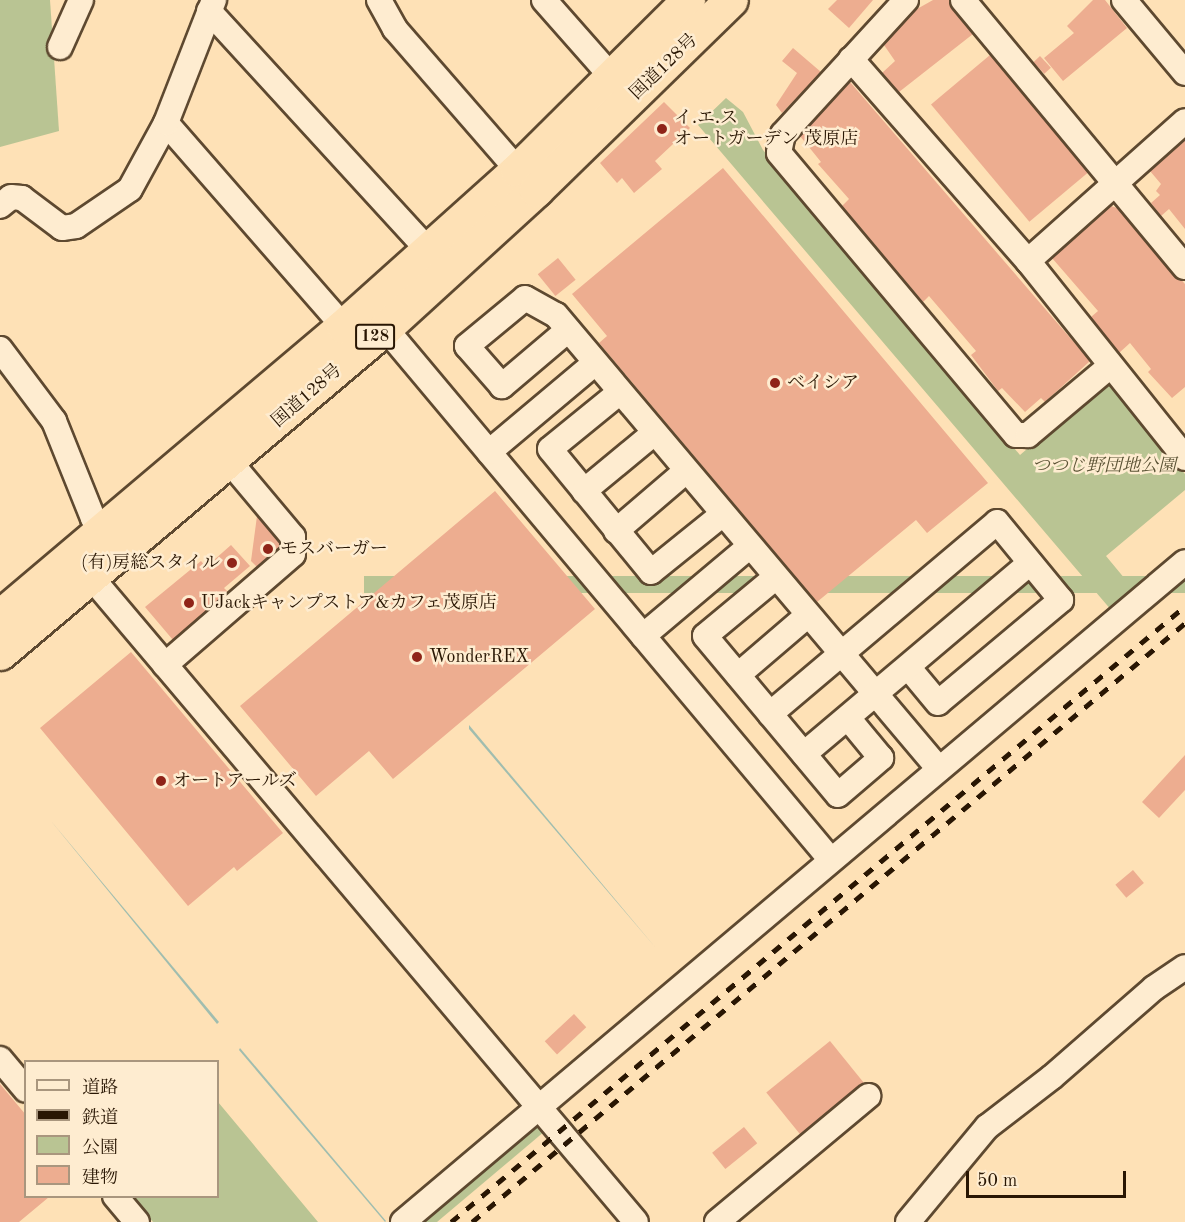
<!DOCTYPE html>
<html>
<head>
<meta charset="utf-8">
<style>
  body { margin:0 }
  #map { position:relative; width:1185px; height:1222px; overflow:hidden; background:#fee1b6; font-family:"Old Standard TT","Noto Serif JP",serif }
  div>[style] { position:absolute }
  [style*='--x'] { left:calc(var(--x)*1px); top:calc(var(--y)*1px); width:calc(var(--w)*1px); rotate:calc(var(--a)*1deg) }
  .green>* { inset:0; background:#b9c493; transform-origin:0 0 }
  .water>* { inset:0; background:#a0bdaf }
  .building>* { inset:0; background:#edad90; transform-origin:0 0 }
  .roads { filter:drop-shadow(2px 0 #5e4930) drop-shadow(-2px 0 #5e4930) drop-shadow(0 2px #5e4930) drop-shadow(0 -2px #5e4930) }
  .minor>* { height:24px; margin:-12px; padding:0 12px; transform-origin:12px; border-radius:12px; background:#feecd0 }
  .highway>* { height:33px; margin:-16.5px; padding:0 16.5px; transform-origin:16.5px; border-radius:16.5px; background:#fee1b6 }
  .rail>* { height:4.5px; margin-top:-2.25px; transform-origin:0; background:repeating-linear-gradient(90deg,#291603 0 10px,transparent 0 20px) }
  .dots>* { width:16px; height:16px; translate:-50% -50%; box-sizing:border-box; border:3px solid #feecd0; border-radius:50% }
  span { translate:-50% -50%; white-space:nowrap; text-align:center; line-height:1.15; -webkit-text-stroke:5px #feecd0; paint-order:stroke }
  .shield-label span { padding:2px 4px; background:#feecd0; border:2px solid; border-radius:4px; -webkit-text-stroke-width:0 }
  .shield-label { font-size:16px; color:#291603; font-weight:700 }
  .street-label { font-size:18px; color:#291603 }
  .poi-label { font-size:18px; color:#291603 }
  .left { translate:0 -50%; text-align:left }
  .right { translate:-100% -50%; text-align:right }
  .park-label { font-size:18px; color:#5b5335; font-style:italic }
  .legend { position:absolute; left:24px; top:1060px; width:195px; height:138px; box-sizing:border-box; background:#feecd0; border:2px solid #a9967e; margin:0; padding:8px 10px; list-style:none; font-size:18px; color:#291603 }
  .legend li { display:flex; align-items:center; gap:12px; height:30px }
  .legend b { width:30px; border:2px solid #a9967e }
  .scale { position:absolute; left:966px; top:1171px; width:160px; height:27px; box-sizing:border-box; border:3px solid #291603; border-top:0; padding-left:8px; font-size:18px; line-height:21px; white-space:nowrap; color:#291603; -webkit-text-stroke:4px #feecd0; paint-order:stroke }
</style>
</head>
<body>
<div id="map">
  <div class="green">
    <i style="clip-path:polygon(0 0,50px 0,59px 131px,0 147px)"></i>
    <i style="clip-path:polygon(726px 98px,743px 112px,763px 150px,1020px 455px,1103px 384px,1109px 384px,1185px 474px,1185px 490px,1106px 556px,1135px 591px,1112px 611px,698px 125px)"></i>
    <i style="left:1185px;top:576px;width:17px;height:821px;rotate:90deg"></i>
    <i style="clip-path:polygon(218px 1102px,318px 1222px,153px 1222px,131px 1197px,218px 1196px)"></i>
    <i style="clip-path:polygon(534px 1122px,545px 1131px,437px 1222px,420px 1222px)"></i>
  </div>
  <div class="water">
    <i style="clip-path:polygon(1134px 620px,1136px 622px,560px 1104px)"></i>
    <i style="clip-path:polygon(469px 725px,655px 947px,469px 729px)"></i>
    <i style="clip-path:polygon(51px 821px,153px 943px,219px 1022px,217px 1024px)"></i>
    <i style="clip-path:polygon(240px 1048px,386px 1221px,385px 1222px,239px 1050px)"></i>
  </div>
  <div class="building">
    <i style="clip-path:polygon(837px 0,873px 0,849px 28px,828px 9px)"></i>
    <i style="clip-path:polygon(933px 0,949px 0,973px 34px,899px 92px,882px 73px,895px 61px,884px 45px,917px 9px)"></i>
    <i style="clip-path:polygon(1093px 0,1105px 0,1127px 28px,1063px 81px,1044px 58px,1074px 33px,1067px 26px)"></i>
    <i style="clip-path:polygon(793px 48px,821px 72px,782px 113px,776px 105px,797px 73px,782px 61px)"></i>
    <i style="left:990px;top:55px;width:153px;height:77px;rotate:50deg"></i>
    <i style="left:1040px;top:56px;width:16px;height:9px;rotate:47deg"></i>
    <i style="clip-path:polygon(850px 82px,1090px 361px,1045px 402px,1041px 398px,1025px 412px,1002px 388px,998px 391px,971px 355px,976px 351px,929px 296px,923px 302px,842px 206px,849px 199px,818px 164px,821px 162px,800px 136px)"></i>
    <i style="clip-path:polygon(664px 102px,690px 128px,655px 161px,662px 169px,634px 193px,622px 178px,617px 183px,600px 163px)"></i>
    <i style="clip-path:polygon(1185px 140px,1185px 229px,1169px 209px,1161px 216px,1151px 203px,1160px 195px,1156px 191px,1161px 184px,1150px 171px)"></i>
    <i style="clip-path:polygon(723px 168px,988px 483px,927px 533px,916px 520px,817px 602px,599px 343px,607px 336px,572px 294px)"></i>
    <i style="clip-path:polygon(1111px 206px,1117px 208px,1185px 284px,1185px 387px,1172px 398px,1148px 372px,1151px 369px,1130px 343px,1119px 353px,1091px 317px,1098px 311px,1052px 258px)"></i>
    <i style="left:558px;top:258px;width:28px;height:26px;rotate:51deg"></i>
    <i style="clip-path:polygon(495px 491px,595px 609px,393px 779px,369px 751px,316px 796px,240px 706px)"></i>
    <i style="clip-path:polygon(257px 516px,279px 542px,279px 548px,257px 567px,251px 561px)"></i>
    <i style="clip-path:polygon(231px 545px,250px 566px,224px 588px,228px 592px,173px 640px,145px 607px,201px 561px,206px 567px)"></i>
    <i style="clip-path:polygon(131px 652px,283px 833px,237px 871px,234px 867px,188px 906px,40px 728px)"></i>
    <i style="clip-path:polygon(1185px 755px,1185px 790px,1159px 818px,1142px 802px)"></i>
    <i style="left:1133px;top:870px;width:17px;height:23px;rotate:50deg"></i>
    <i style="left:574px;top:1014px;width:18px;height:40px;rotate:47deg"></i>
    <i style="left:830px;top:1041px;width:54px;height:82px;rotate:51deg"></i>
    <i style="clip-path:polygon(0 1084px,26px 1115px,26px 1197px,49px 1197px,19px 1222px,0 1222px)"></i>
    <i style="left:744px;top:1127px;width:21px;height:41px;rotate:51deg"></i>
  </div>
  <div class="roads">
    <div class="minor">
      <i style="--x:379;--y:0;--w:33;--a:61"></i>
      <i style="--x:395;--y:29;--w:201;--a:49"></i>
      <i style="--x:544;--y:0;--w:103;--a:48.6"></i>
      <i style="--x:906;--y:0;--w:182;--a:132.5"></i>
      <i style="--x:783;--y:134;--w:19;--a:102"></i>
      <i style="--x:779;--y:153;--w:368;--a:50"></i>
      <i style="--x:1016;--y:435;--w:12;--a:0"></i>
      <i style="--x:1028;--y:435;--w:106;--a:-40"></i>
      <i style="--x:963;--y:0;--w:347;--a:50.3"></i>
      <i style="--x:1124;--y:0;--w:95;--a:50.1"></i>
      <i style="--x:209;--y:11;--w:324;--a:47.5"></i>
      <i style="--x:60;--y:47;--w:51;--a:-65.9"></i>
      <i style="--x:851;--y:59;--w:269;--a:48.8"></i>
      <i style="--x:1028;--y:261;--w:252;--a:51.4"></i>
      <i style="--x:166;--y:123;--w:269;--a:48.9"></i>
      <i style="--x:0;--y:206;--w:14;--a:-39"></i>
      <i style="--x:11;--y:197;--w:11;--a:5"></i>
      <i style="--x:22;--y:198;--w:50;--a:36.9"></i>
      <i style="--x:62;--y:228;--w:14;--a:-8"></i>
      <i style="--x:76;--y:226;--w:65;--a:-34.4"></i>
      <i style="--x:130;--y:189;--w:75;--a:-61.4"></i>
      <i style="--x:166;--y:123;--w:132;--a:-68.7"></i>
      <i style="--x:1028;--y:261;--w:210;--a:-41.7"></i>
      <i style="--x:385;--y:328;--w:694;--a:50.03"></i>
      <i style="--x:568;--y:330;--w:87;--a:139.7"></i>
      <i style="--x:502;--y:386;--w:53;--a:-131.2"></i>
      <i style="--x:467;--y:346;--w:75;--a:-39.6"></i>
      <i style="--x:525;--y:298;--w:35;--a:29"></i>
      <i style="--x:556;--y:315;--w:594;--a:49.85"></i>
      <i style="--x:0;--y:349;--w:90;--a:53.1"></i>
      <i style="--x:54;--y:421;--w:105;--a:68.1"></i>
      <i style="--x:93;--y:518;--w:31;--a:54"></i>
      <i style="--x:620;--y:392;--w:90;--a:140.8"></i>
      <i style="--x:550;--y:449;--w:159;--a:50.6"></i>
      <i style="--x:651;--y:572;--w:92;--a:-38.9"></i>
      <i style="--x:489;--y:452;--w:138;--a:-40"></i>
      <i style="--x:584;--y:491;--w:91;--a:-39.6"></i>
      <i style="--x:616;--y:531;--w:92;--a:-40.6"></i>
      <i style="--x:80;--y:564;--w:861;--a:49.8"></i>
      <i style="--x:776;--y:577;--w:92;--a:140.3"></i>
      <i style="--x:705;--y:636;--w:207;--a:50.1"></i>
      <i style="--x:838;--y:795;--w:57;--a:-40.7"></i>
      <i style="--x:881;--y:758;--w:52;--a:-129.5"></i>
      <i style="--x:643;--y:636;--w:140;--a:-40.1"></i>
      <i style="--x:165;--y:665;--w:169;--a:-40.9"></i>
      <i style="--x:293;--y:554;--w:17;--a:-90"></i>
      <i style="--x:293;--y:537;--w:98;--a:-130"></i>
      <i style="--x:738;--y:675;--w:92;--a:-40.6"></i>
      <i style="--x:770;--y:714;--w:297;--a:-40.2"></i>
      <i style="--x:997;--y:522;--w:101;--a:50.6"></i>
      <i style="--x:1061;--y:600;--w:160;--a:140.1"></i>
      <i style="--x:938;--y:703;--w:47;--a:-129.8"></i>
      <i style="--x:804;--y:754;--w:296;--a:-40.2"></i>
      <i style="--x:0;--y:1059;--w:40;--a:50"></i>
      <i style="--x:115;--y:1196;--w:34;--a:50"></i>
      <i style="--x:403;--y:1222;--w:1023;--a:-40.16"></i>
      <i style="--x:717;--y:1222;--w:197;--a:-39.8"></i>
      <i style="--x:908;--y:1222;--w:124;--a:-50.3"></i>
      <i style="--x:987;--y:1127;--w:82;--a:-37.6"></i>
      <i style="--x:1052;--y:1077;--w:135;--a:-41.1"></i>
      <i style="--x:1154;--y:988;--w:37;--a:-34"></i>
    </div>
    <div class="highway">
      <i style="--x:0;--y:616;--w:449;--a:-40.2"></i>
      <i style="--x:343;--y:326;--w:234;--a:-41.9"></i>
      <i style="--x:517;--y:170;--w:241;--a:-44.8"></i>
      <i style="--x:0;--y:653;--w:504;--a:-40.17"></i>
      <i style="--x:385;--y:328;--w:205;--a:-42.4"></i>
      <i style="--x:536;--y:190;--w:272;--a:-44.3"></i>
    </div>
  </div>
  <div class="rail">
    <i style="--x:451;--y:1222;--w:958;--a:-40"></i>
    <i style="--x:472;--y:1222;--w:931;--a:-40.03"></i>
  </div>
  <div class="dots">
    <i style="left:662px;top:129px;background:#8f2418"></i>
    <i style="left:775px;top:383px;background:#8f2418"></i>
    <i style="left:268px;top:549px;background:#8f2418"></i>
    <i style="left:232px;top:563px;background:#8f2418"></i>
    <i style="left:189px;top:603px;background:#8f2418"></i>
    <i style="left:417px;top:657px;background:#8f2418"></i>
    <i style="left:161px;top:781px;background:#8f2418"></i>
  </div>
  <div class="shield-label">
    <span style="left:375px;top:337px">128</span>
  </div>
  <div class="street-label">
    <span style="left:664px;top:67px;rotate:-44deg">国道128号</span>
    <span style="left:307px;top:396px;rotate:-41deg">国道128号</span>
  </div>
  <div class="poi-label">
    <span class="left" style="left:674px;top:129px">イ.エ.ス<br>オートガーデン 茂原店</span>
    <span class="left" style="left:787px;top:383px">ベイシア</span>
    <span class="left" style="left:280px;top:549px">モスバーガー</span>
    <span class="right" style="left:220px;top:563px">(有)房総スタイル</span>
    <span class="left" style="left:201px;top:603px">UJackキャンプストア&amp;カフェ茂原店</span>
    <span class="left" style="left:429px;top:657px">WonderREX</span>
    <span class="left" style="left:173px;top:781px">オートアールズ</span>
  </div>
  <div class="park-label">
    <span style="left:1104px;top:466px">つつじ野団地公園</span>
  </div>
  <ul class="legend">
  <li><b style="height:8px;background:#feecd0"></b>道路</li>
  <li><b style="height:8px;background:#291603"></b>鉄道</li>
  <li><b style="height:16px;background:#b9c493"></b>公園</li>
  <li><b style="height:16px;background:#edad90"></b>建物</li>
  </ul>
  <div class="scale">50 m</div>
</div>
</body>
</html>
